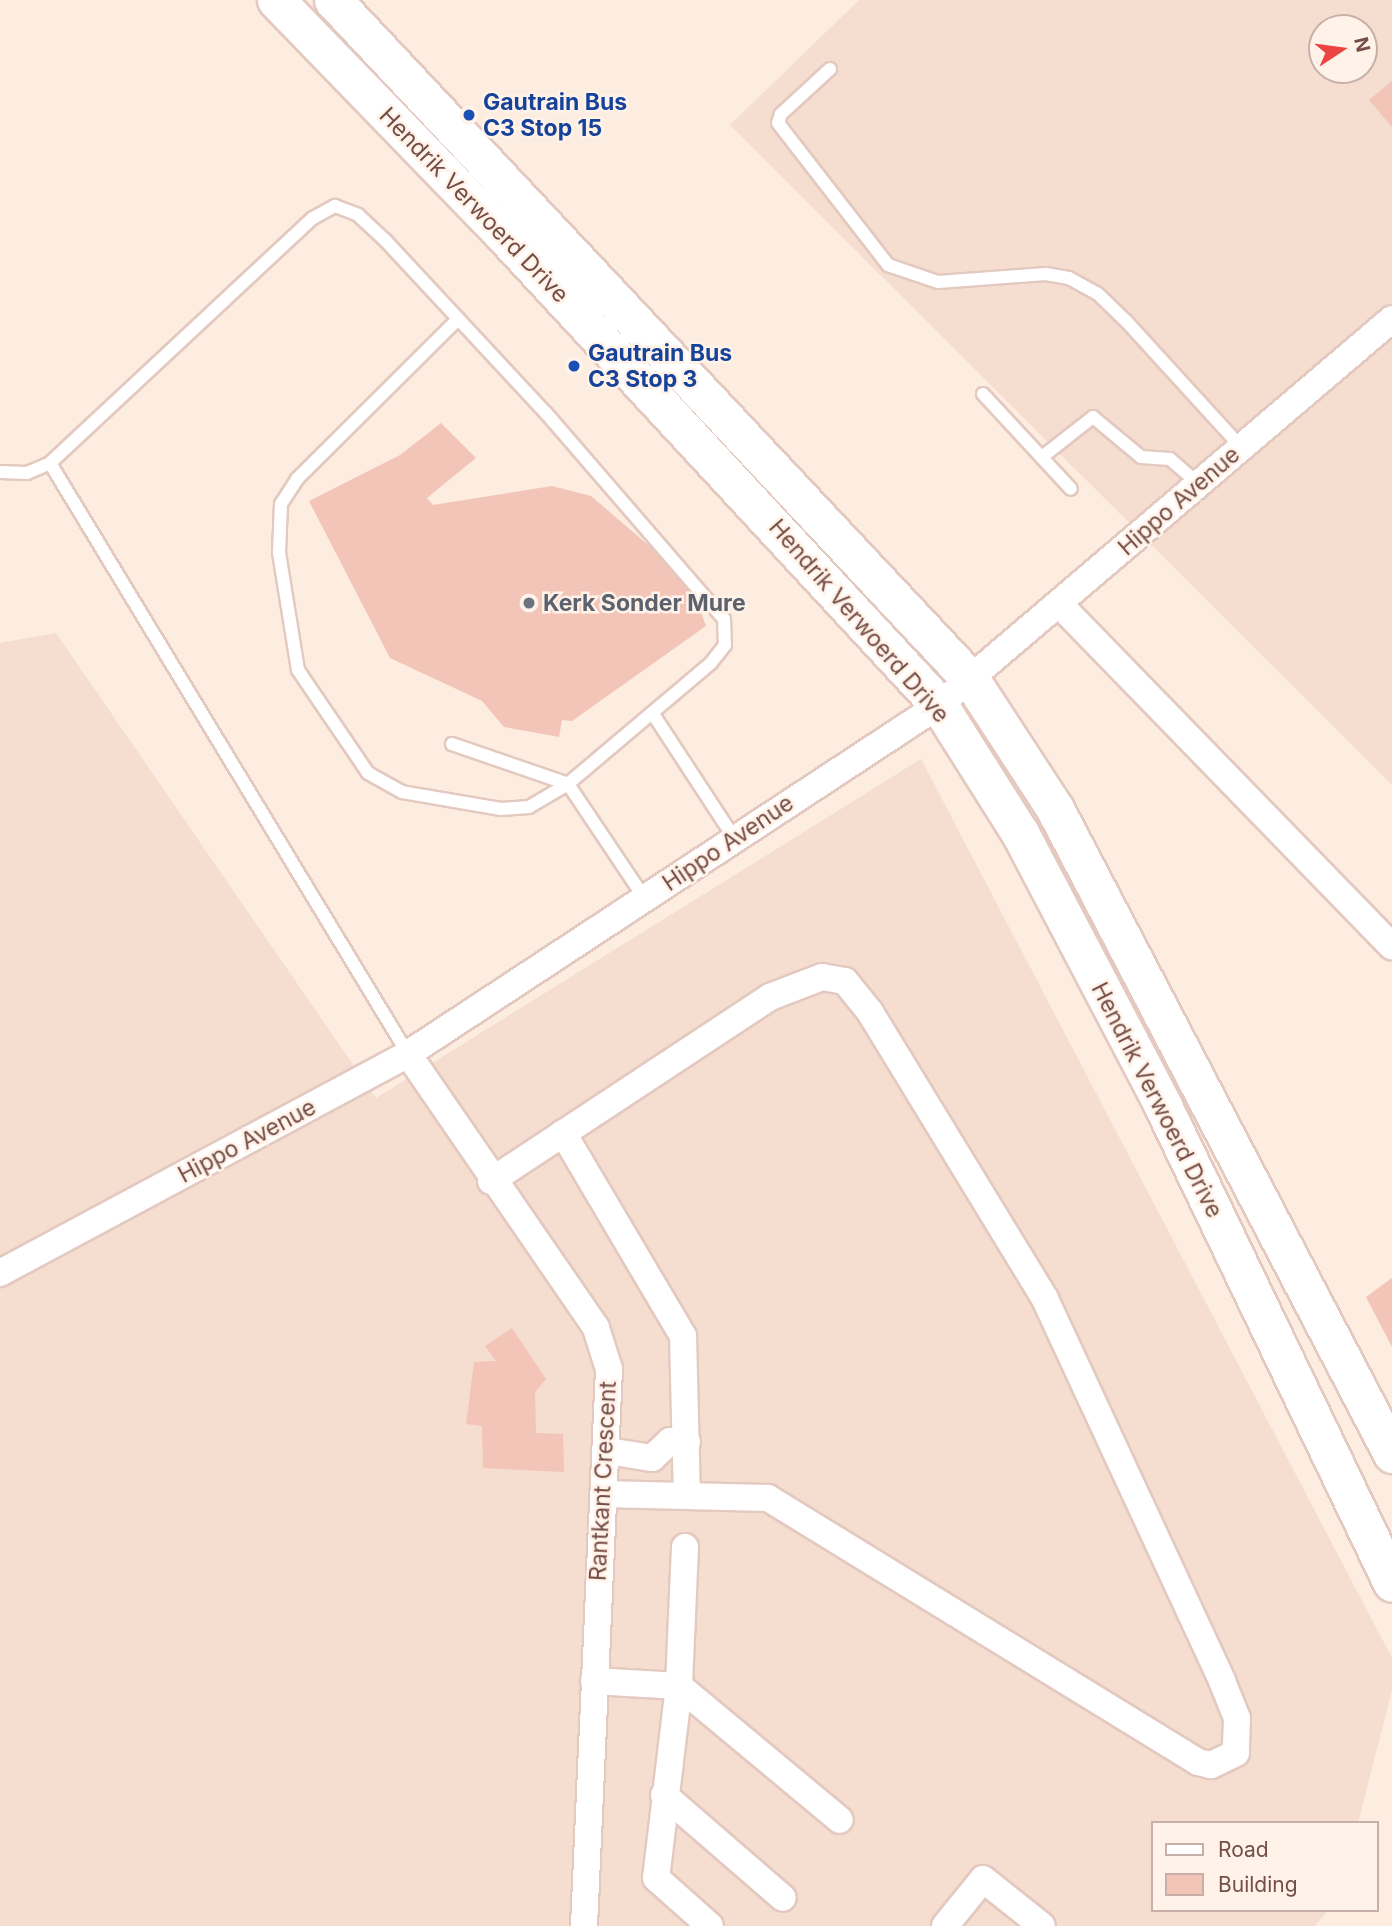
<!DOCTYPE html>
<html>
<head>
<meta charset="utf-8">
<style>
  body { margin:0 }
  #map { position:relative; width:1392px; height:1926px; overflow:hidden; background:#fdede1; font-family:Inter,sans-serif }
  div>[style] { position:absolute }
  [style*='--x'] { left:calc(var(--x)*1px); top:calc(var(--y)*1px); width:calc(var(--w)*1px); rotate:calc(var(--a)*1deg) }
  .residential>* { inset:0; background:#f5ddcf }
  .building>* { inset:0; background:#f3c4b8 }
  .roads { filter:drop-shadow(2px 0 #e3c9c0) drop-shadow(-2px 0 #e3c9c0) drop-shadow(0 2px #e3c9c0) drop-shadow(0 -2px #e3c9c0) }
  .lane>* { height:12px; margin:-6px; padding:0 6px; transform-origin:6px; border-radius:6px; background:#fff }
  .street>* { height:26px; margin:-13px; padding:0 13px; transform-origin:13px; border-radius:13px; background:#fff }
  .secondary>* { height:37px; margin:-18.5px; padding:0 18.5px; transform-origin:18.5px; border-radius:18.5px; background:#fff }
  .dots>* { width:19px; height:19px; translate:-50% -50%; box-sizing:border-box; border:4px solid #fff2e8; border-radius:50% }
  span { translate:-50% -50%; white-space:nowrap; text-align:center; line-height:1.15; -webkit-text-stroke:5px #fff2e8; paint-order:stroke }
  .transit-label { font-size:23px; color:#164399; font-weight:700 }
  .left { translate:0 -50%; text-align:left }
  .street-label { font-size:23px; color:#754e47 }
  .worship-label { font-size:23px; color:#5b616d; font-weight:700 }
  .legend { position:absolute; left:1151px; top:1821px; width:228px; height:91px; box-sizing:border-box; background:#fff2e8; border:2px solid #c8b0a8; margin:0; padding:9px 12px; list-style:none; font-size:21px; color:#754e47 }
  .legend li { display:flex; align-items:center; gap:14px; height:35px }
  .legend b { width:35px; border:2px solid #c8b0a8 }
  .north { position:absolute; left:1308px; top:14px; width:70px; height:70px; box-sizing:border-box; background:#fff2e8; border:2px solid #c8b0a8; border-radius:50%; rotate:77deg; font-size:19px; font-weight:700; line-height:28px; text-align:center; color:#754e47 }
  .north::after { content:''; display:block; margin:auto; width:24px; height:32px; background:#ec4541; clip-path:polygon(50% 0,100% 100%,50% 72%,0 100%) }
</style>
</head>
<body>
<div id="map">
  <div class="residential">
    <i style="clip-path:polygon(evenodd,859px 0,1392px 0,1392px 785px,730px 125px,859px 0,1322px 28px,1364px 28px,1364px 70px,1322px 70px,1322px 28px)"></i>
    <i style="clip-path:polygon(56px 633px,376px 1098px,921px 759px,1392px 1658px,1392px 1690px,1358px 1823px,1152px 1823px,1152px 1910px,1328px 1910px,1315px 1926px,0 1926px,0 643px)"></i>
  </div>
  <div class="building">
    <i style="clip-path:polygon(1392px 81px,1392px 127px,1369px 100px)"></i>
    <i style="clip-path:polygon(441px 423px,476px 458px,427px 498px,433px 505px,552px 486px,591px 496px,689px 580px,706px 626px,572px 721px,562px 720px,559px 737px,504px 727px,482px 701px,390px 658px,309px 501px,400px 455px)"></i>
    <i style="clip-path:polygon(1392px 1278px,1392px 1347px,1366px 1297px)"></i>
    <i style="clip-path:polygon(512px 1328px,546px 1379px,535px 1392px,536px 1433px,563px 1434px,564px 1472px,483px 1468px,482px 1426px,466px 1424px,474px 1362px,496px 1361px,485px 1346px)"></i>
  </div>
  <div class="roads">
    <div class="lane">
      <i style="--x:830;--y:69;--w:67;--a:137.4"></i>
      <i style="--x:781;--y:114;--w:9;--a:108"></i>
      <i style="--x:778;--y:123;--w:180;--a:52.2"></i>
      <i style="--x:888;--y:265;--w:53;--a:18.8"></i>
      <i style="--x:938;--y:282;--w:108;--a:-4.2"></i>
      <i style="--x:1046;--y:274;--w:23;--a:10"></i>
      <i style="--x:1069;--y:278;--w:33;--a:29"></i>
      <i style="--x:1098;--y:294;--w:39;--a:44"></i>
      <i style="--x:1126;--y:321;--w:171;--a:47.6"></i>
      <i style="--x:983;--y:394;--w:129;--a:47.2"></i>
      <i style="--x:1042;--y:457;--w:65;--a:-38.1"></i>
      <i style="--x:1093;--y:417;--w:62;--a:39.8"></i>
      <i style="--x:1141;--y:457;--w:29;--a:4"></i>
      <i style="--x:1170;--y:459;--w:37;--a:41"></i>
      <i style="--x:50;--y:463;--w:691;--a:58.79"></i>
      <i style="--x:0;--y:472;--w:27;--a:2"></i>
      <i style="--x:27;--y:473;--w:25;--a:-23"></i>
      <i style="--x:50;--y:463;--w:359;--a:-43"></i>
      <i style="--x:313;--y:218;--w:25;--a:-29"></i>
      <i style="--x:335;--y:206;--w:25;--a:21"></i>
      <i style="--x:358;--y:215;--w:37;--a:43"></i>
      <i style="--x:385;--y:240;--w:236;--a:47.1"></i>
      <i style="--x:546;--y:413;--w:272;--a:49.2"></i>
      <i style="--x:724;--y:619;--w:26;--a:88"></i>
      <i style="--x:725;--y:645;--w:23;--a:128"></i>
      <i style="--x:711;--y:663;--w:187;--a:139.8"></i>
      <i style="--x:568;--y:784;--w:45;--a:149.5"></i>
      <i style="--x:529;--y:807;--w:28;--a:176"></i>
      <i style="--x:501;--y:809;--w:100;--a:-170.3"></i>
      <i style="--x:402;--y:792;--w:39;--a:-151"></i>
      <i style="--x:368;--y:773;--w:125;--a:-124.2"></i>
      <i style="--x:298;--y:670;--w:119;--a:-99.2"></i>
      <i style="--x:279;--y:553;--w:49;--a:-87.7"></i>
      <i style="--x:281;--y:504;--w:30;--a:-57"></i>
      <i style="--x:297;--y:479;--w:227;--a:-44.8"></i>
      <i style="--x:653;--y:714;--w:148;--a:56.8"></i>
      <i style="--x:452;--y:744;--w:123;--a:19"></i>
      <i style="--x:568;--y:784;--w:138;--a:56.2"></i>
    </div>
    <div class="street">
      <i style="--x:1060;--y:605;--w:476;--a:45.8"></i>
      <i style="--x:408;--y:1054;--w:332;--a:55.5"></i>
      <i style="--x:596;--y:1328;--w:43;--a:72.4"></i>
      <i style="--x:609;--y:1369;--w:558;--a:92.57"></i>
      <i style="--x:563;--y:1133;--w:236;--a:59.4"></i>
      <i style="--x:683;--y:1336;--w:160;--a:88.6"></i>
      <i style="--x:491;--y:1181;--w:334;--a:-33.4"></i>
      <i style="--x:770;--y:997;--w:56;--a:-21"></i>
      <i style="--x:822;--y:977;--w:23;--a:10"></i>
      <i style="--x:845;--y:981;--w:40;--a:51"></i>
      <i style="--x:870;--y:1012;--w:336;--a:58.6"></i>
      <i style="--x:1045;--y:1299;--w:421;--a:65.1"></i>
      <i style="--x:1222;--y:1681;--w:40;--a:68"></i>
      <i style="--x:1237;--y:1718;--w:35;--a:92"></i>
      <i style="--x:1236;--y:1753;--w:28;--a:154"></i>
      <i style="--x:1211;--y:1765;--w:13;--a:-167"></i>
      <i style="--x:1198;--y:1762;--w:505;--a:-148.45"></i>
      <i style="--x:768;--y:1498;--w:165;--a:-178.6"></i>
      <i style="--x:0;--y:1273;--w:463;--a:-28.2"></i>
      <i style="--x:408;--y:1054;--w:635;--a:-33.31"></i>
      <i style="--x:939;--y:705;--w:595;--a:-40.43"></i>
      <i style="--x:608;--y:1451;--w:45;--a:9"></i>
      <i style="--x:652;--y:1458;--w:25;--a:-43"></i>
      <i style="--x:670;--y:1441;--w:17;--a:3"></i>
      <i style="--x:685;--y:1547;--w:139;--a:92.5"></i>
      <i style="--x:679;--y:1686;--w:209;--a:39.8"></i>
      <i style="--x:594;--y:1681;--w:85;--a:3.4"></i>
      <i style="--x:679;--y:1686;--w:193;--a:96.8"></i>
      <i style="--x:656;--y:1878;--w:72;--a:41.6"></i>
      <i style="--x:664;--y:1795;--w:157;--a:40.9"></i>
      <i style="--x:945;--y:1926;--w:60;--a:-51"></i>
      <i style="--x:983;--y:1879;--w:75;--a:38.5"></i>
    </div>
    <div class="secondary">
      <i style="--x:276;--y:0;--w:323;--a:45.9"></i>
      <i style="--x:501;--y:232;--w:645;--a:47.2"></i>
      <i style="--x:939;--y:705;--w:151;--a:57.7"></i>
      <i style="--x:1020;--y:833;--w:306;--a:62.3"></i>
      <i style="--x:1162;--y:1104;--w:531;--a:64.35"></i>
      <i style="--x:333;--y:0;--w:932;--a:46.83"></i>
      <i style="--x:971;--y:680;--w:154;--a:56.9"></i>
      <i style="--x:1055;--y:809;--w:728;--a:62.41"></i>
    </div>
  </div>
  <div class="dots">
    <i style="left:469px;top:115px;background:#1a4fb4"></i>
    <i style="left:574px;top:366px;background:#1a4fb4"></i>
    <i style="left:529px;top:603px;background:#6b7280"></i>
  </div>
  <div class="transit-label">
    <span class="left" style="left:483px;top:115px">Gautrain Bus<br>C3 Stop 15</span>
    <span class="left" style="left:588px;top:366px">Gautrain Bus<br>C3 Stop 3</span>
  </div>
  <div class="street-label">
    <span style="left:474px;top:205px;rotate:46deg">Hendrik Verwoerd Drive</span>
    <span style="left:1179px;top:501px;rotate:-41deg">Hippo Avenue</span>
    <span style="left:859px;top:621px;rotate:49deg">Hendrik Verwoerd Drive</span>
    <span style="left:728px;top:843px;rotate:-34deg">Hippo Avenue</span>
    <span style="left:1157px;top:1100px;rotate:63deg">Hendrik Verwoerd Drive</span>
    <span style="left:247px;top:1141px;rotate:-28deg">Hippo Avenue</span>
    <span style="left:603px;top:1481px;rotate:-87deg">Rantkant Crescent</span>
  </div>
  <div class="worship-label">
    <span class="left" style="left:543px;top:603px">Kerk Sonder Mure</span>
  </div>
  <ul class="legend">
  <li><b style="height:9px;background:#fff"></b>Road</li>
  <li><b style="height:19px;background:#f3c4b8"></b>Building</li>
  </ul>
  <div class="north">N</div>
</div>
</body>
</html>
